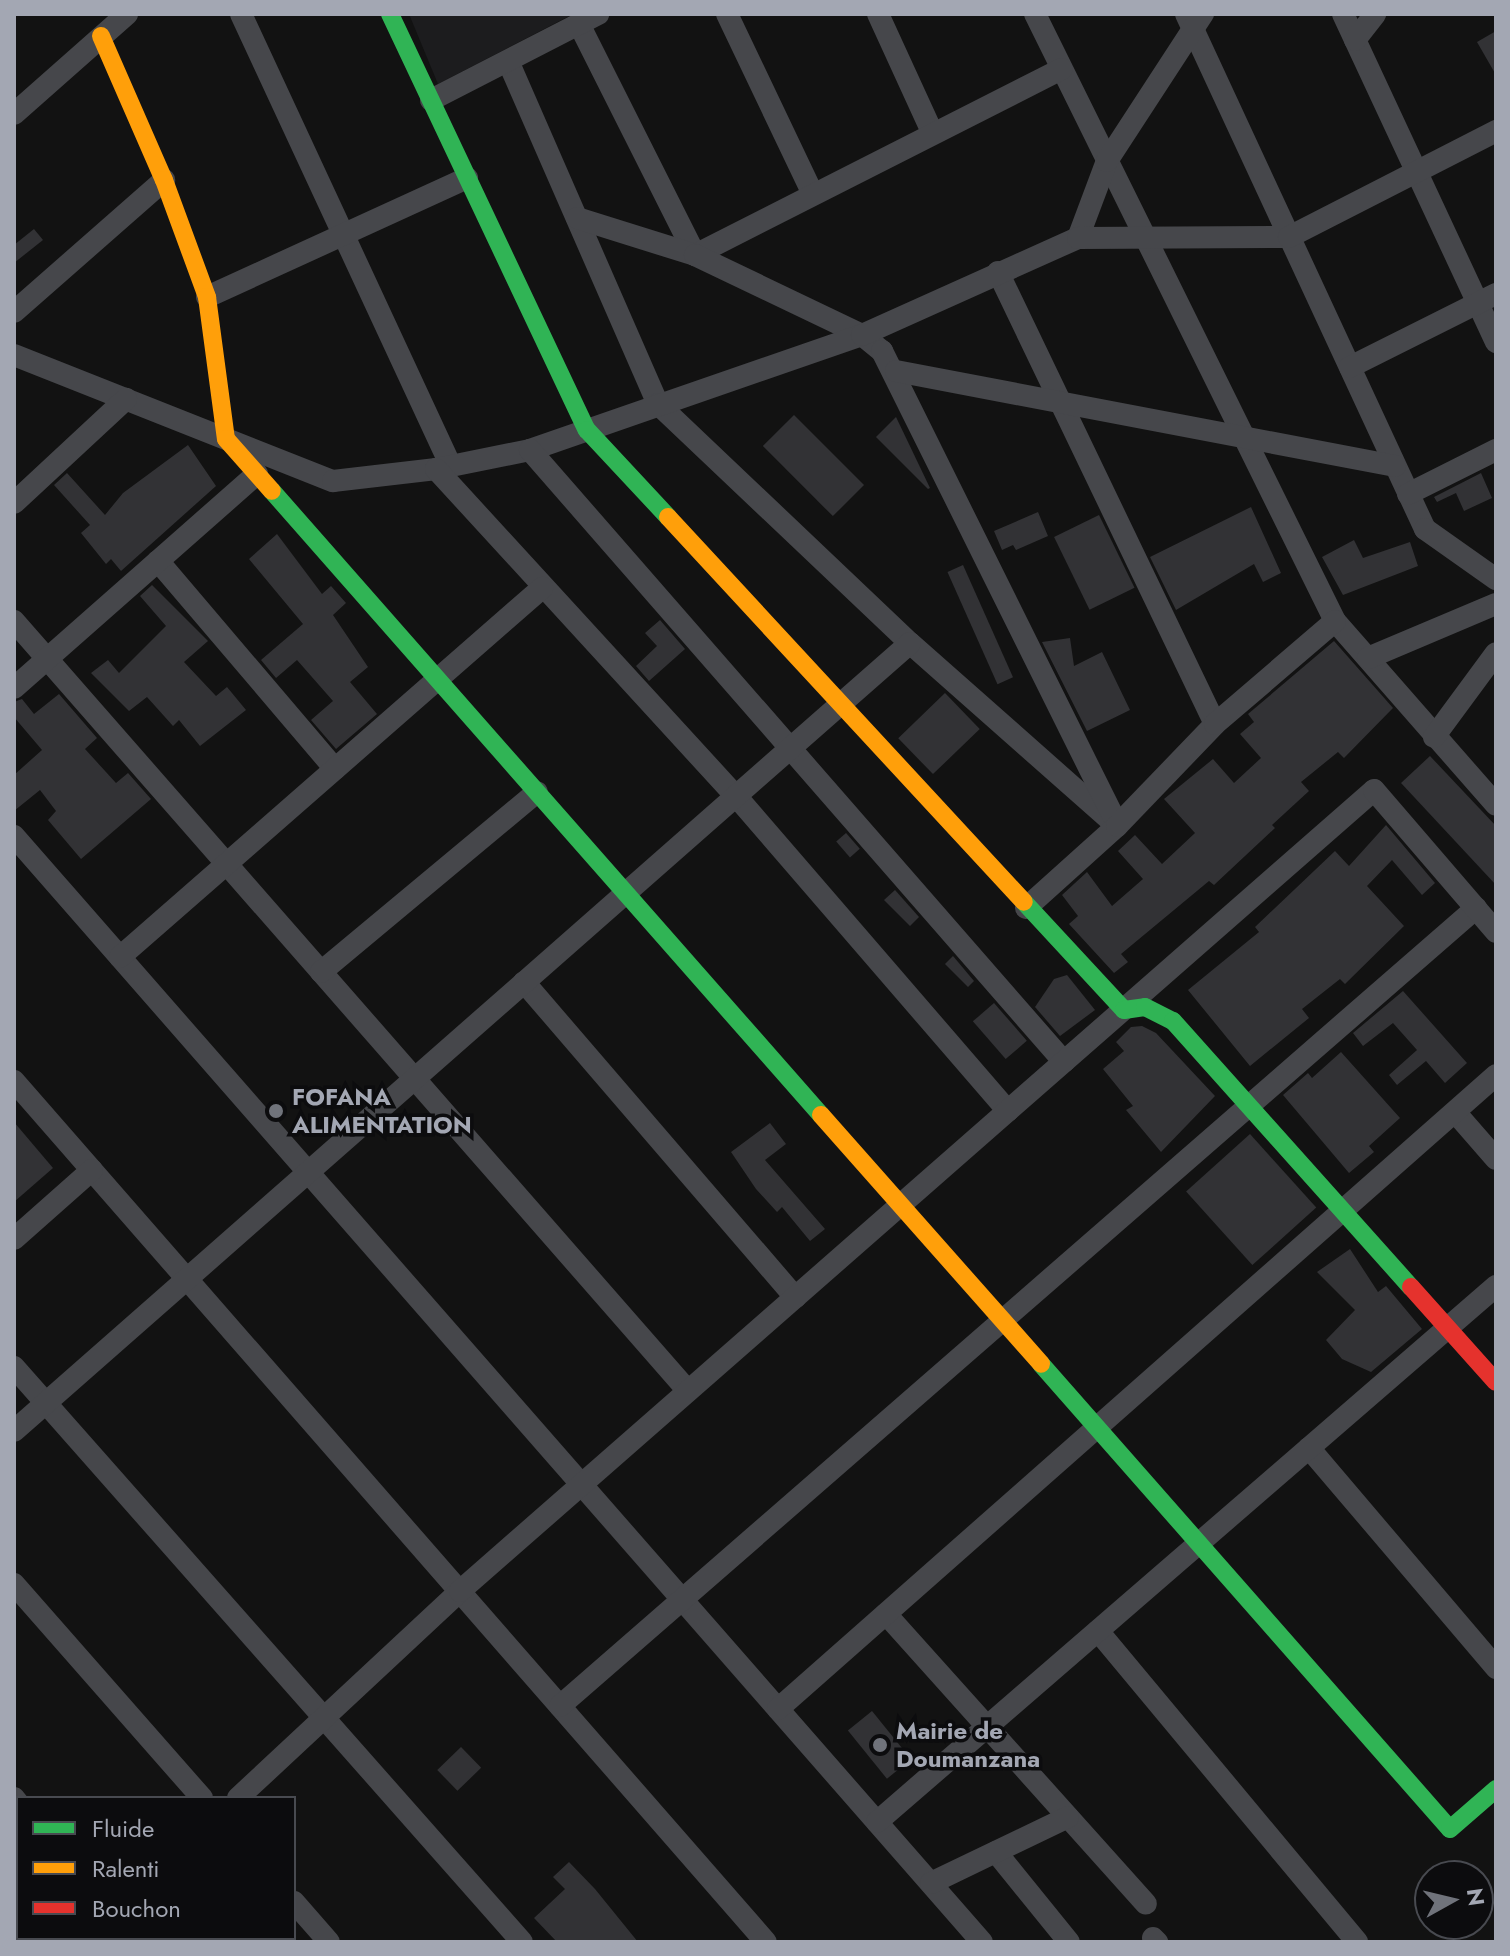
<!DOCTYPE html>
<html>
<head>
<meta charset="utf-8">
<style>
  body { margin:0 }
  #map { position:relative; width:1510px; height:1956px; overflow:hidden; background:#121212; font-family:Jost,sans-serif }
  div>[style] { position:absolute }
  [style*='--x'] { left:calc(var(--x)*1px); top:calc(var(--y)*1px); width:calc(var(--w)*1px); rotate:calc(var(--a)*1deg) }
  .built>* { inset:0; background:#1c1c1e }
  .building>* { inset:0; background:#323235; transform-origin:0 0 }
  .street>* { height:22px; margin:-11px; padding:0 11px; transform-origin:11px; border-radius:11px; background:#46474b }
  .fast>* { height:18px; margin:-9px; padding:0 9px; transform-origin:9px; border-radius:9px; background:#30b455 }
  .slow>* { height:18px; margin:-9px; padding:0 9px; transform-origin:9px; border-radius:9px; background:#ff9f0a }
  .jam>* { height:18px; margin:-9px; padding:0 9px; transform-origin:9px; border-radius:9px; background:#e5322d }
  .dots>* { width:22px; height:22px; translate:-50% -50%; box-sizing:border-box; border:4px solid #0c0c0e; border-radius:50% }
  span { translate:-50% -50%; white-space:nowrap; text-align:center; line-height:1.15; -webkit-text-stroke:7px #0c0c0e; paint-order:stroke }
  .poi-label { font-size:24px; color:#a3a7b3; font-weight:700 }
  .left { translate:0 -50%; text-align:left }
  .frame { position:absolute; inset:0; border:16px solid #a3a7b3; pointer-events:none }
  .legend { position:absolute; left:16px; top:1796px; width:280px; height:144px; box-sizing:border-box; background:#0c0c0e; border:2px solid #484a50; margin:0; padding:10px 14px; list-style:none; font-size:24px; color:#a3a7b3 }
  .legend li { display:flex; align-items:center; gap:16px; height:40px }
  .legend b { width:40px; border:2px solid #484a50 }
  .north { position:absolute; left:1414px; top:1860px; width:80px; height:80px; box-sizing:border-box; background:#0c0c0e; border:2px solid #484a50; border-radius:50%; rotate:82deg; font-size:22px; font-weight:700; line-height:32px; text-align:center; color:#a3a7b3 }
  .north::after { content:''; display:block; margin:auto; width:28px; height:36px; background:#70737b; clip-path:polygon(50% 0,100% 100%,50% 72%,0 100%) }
</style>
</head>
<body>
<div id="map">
  <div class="built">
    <i style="clip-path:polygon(409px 14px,573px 14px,438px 84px)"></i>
  </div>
  <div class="building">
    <i style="clip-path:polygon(1496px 31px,1496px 75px,1477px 42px)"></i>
    <i style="clip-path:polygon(34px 229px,43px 240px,14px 263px,14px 245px)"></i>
    <i style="left:794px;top:415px;width:99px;height:44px;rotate:45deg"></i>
    <i style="clip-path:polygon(896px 417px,930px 488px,928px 489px,876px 437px)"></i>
    <i style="clip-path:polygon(188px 445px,216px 486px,121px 571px,111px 559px,106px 564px,81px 533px,90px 525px,54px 485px,67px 473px,105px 515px,123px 493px)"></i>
    <i style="clip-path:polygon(1481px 473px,1492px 498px,1464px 511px,1456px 493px,1437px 502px,1434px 497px)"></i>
    <i style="clip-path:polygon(1251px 507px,1281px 573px,1263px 582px,1254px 564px,1176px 610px,1150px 557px)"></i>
    <i style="clip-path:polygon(1038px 512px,1048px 536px,1016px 550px,1013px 545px,1002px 550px,994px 531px)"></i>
    <i style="left:1099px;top:515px;width:81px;height:50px;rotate:64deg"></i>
    <i style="clip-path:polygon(277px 534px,322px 594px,331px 586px,346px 603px,333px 615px,368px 667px,350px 682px,377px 714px,336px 749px,311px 720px,333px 701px,297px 660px,276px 678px,261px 660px,303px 624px,249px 559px)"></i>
    <i style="clip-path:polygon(1354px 540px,1363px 558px,1410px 542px,1418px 566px,1343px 595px,1322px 557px)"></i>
    <i style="left:963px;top:565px;width:123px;height:17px;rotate:66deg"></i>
    <i style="clip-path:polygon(152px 585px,208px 641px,184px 662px,216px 696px,227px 687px,246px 710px,200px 746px,179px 720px,173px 726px,147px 697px,129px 711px,91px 673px,108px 660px,119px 673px,166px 626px,140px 596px)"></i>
    <i style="clip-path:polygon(660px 620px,685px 649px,649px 681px,636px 666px,657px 646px,645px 633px)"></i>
    <i style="clip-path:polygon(1070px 638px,1074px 666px,1102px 652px,1130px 710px,1087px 731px,1042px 642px)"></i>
    <i style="clip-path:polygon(1334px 641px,1393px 708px,1344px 758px,1338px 752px,1301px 782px,1309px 791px,1272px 825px,1275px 828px,1214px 885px,1209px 881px,1121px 954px,1128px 962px,1114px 973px,1069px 924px,1078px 916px,1062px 895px,1087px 872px,1112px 906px,1143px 879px,1118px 851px,1135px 835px,1162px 864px,1195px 833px,1164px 799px,1213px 759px,1234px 783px,1261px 758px,1240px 734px,1254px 722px,1248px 714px)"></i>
    <i style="left:945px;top:693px;width:50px;height:65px;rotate:46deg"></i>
    <i style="clip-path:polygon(59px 694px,97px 738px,85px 749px,116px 783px,128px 773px,151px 799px,81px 859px,48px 820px,56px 811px,40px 790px,14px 811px,14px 775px,42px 750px,14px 717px,14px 702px,22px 699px,34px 714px)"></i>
    <i style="clip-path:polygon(1430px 756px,1496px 826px,1496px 885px,1401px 783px)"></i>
    <i style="clip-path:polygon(1386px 825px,1435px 883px,1422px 895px,1392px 860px,1367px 886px,1404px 926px,1345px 984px,1340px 979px,1302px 1009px,1309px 1018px,1250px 1066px,1188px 990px,1259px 932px,1255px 927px,1335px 851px,1349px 866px)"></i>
    <i style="left:846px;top:833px;width:21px;height:13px;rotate:49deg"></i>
    <i style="clip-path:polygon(895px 890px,919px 917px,910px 926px,884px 900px)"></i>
    <i style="clip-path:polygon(953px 956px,974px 981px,968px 987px,945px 964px)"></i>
    <i style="clip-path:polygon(1067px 975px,1095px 1010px,1060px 1036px,1035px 1007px,1054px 979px)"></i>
    <i style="clip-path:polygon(1403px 991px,1467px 1063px,1445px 1083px,1426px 1061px,1397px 1085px,1389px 1075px,1417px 1050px,1393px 1023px,1363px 1046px,1353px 1033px)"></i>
    <i style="left:994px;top:1003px;width:50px;height:28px;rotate:49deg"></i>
    <i style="clip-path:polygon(1142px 1026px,1156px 1033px,1215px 1096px,1161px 1152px,1126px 1110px,1133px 1106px,1103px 1069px,1124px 1051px,1116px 1042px,1131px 1027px)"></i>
    <i style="clip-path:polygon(1341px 1052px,1400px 1118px,1369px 1146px,1374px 1152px,1349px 1173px,1283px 1095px,1308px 1073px,1312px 1078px)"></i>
    <i style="clip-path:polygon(14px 1122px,53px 1168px,14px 1202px)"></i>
    <i style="clip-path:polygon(770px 1123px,786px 1144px,765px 1160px,825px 1229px,810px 1241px,782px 1207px,777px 1212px,756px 1189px,731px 1152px)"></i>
    <i style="left:1250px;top:1134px;width:99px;height:86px;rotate:48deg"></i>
    <i style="clip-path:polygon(1350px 1249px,1378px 1292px,1386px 1286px,1422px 1329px,1371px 1372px,1342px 1359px,1326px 1340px,1355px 1310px,1317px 1272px)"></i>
    <i style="left:872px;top:1711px;width:62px;height:31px;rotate:51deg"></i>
    <i style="left:461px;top:1747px;width:29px;height:33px;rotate:46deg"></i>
    <i style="clip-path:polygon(569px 1862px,595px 1889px,638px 1942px,557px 1942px,534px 1918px,565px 1889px,553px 1877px)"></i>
  </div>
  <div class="street">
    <i style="--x:241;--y:14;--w:498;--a:65.1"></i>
    <i style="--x:727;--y:14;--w:199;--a:64.5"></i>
    <i style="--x:878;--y:14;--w:130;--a:65.4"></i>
    <i style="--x:1035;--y:14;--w:677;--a:63.7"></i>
    <i style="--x:1335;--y:621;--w:244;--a:48.8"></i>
    <i style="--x:1186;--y:14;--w:568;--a:65.11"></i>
    <i style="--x:1425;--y:529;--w:87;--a:35.2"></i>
    <i style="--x:1343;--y:14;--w:362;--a:65"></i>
    <i style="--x:579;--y:24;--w:258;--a:63.3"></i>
    <i style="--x:695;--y:255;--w:411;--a:-26.9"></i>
    <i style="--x:1355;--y:40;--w:33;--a:-52"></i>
    <i style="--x:508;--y:61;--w:374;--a:66.4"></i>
    <i style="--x:658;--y:404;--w:347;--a:43.5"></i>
    <i style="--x:910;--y:643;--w:276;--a:41.5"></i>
    <i style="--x:431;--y:100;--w:188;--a:-27.2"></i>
    <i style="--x:14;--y:114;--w:151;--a:-41.5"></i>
    <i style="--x:577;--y:218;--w:124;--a:17.4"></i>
    <i style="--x:695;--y:255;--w:185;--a:25.6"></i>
    <i style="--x:862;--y:335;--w:26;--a:39"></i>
    <i style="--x:882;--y:351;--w:517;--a:63.58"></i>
    <i style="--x:1078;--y:238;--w:82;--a:-69.4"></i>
    <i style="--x:1107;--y:161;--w:176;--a:-56.9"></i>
    <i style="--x:998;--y:272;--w:501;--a:64.35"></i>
    <i style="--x:207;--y:297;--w:286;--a:-24.6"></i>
    <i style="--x:14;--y:312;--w:200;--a:-41.3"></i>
    <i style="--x:14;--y:355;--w:343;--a:21.6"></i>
    <i style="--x:333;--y:481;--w:104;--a:-6.6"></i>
    <i style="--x:436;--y:469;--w:96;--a:-11.4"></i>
    <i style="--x:530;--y:450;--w:351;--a:-19.1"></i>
    <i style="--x:862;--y:335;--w:237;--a:-24.2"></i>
    <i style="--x:1078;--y:238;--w:211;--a:-0.3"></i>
    <i style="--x:1289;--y:237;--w:233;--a:-27.1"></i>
    <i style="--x:1350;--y:367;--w:163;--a:-26.6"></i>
    <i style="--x:896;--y:371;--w:508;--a:10.78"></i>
    <i style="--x:530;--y:450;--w:812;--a:48.89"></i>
    <i style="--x:436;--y:469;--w:444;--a:47.5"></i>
    <i style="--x:736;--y:796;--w:416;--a:49.2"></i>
    <i style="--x:1408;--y:494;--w:98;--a:-26.6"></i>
    <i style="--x:14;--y:503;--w:153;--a:-42.9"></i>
    <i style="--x:158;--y:561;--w:273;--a:49.6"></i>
    <i style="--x:14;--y:621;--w:1023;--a:48.8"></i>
    <i style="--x:1368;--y:658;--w:139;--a:-22.9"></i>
    <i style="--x:14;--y:688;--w:324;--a:-41.4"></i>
    <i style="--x:1434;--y:737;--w:104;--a:-53.6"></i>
    <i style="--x:14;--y:836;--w:1470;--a:48.81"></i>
    <i style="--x:1026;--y:908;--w:122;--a:-42"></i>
    <i style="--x:1117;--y:826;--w:141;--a:-46.1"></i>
    <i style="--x:1215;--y:724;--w:158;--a:-40.6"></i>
    <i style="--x:120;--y:957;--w:561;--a:-41.17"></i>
    <i style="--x:321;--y:972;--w:281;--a:-39.8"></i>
    <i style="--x:524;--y:982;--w:416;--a:49.3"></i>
    <i style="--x:14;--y:1081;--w:1143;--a:48.87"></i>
    <i style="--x:1455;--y:1112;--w:62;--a:48.9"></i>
    <i style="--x:14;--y:1239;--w:104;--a:-41.5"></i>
    <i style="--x:14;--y:1367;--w:767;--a:48.54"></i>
    <i style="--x:14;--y:1431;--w:1193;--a:-41.33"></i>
    <i style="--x:1309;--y:1448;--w:289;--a:49.6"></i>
    <i style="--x:14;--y:1584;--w:285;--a:48.7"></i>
    <i style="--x:886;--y:1614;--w:389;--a:48.1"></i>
    <i style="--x:1098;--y:1631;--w:405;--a:50.2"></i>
    <i style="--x:560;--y:1706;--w:1215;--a:-41.06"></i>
    <i style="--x:778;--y:1709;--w:958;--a:-41.44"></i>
    <i style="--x:14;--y:1798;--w:6;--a:51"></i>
    <i style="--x:238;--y:1798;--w:304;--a:-43"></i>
    <i style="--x:460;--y:1591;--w:1215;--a:-41.23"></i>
    <i style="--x:1374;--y:790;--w:187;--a:49.3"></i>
    <i style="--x:877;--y:1822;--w:819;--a:-40.89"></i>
    <i style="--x:996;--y:1852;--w:116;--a:51"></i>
    <i style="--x:931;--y:1883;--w:152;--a:-25.7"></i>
    <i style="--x:294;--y:1902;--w:53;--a:48.8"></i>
    <i style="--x:137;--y:1938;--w:6;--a:45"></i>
    <i style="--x:1153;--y:1938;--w:6;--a:45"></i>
    <i style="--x:83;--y:1942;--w:6;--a:-45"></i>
  </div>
  <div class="fast">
    <i style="--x:390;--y:14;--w:460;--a:64.7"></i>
    <i style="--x:587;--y:430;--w:119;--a:47"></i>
    <i style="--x:272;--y:491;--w:831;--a:48.66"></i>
    <i style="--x:1024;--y:902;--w:147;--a:47.2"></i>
    <i style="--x:1124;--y:1010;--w:21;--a:-8"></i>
    <i style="--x:1145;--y:1007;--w:31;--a:27"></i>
    <i style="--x:1173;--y:1021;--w:357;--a:48.2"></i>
    <i style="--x:1041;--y:1364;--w:619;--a:48.67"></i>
    <i style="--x:1450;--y:1829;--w:61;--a:-41"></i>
  </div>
  <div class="slow">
    <i style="--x:101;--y:36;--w:157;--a:66.4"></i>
    <i style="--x:164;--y:180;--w:125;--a:69.8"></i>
    <i style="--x:207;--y:297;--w:143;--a:82.4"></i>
    <i style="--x:226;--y:439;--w:69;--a:48.5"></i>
    <i style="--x:668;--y:517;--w:524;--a:47.24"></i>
    <i style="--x:821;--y:1115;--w:332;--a:48.5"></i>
  </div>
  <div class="jam">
    <i style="--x:1411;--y:1287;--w:127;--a:48.2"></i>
  </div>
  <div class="dots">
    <i style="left:276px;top:1111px;background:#70737b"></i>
    <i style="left:880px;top:1745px;background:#70737b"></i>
  </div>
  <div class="poi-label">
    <span class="left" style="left:292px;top:1111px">FOFANA<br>ALIMENTATION</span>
    <span class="left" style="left:896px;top:1745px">Mairie de<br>Doumanzana</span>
  </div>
  <div class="frame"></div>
  <ul class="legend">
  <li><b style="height:10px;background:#30b455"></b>Fluide</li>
  <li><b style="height:10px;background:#ff9f0a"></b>Ralenti</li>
  <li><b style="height:10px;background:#e5322d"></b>Bouchon</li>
  </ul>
  <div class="north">N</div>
</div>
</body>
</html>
